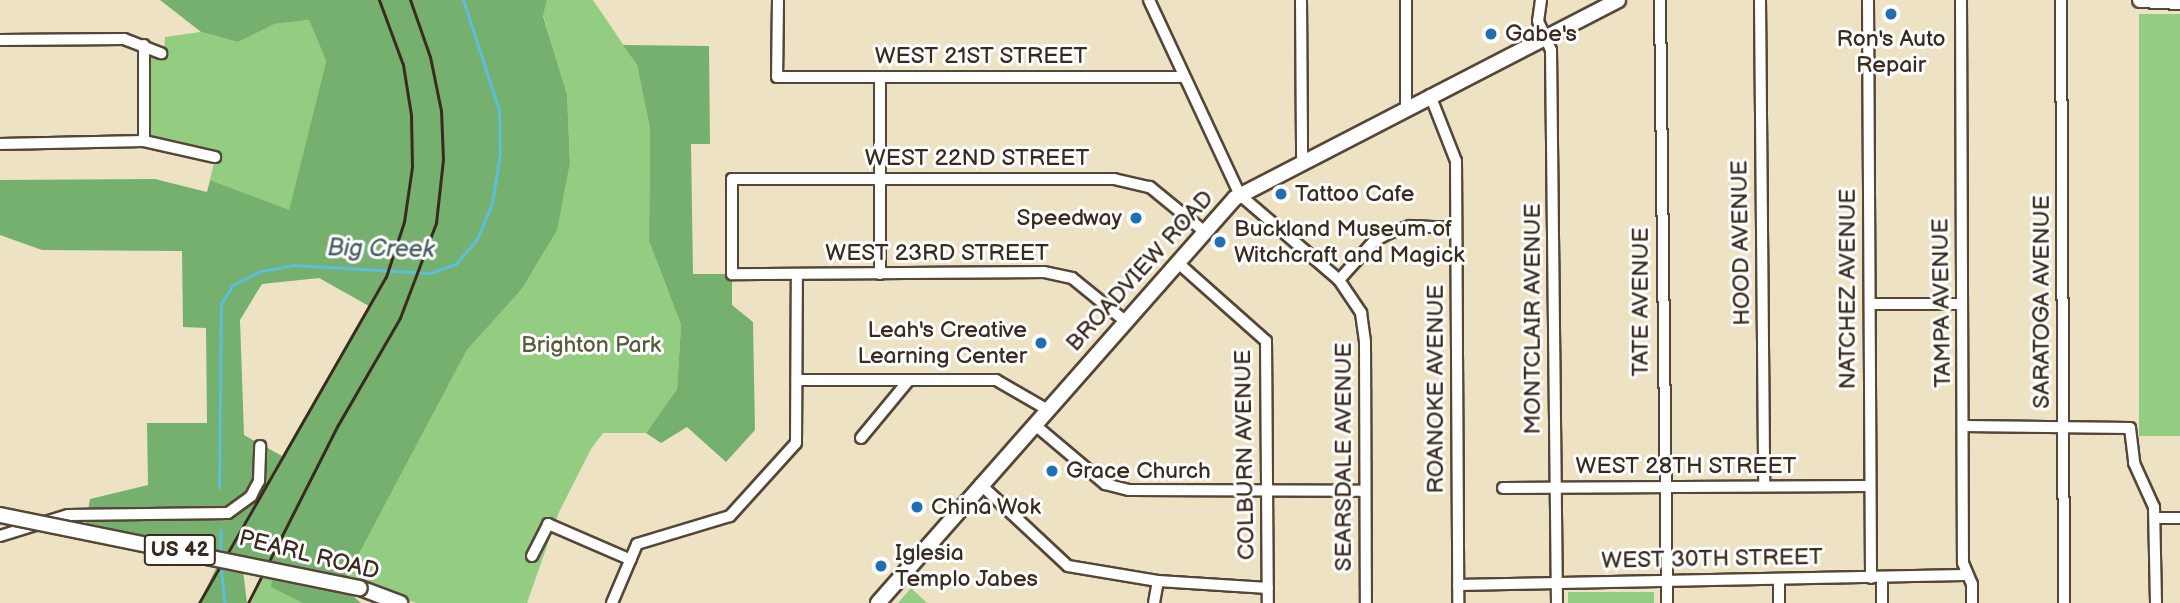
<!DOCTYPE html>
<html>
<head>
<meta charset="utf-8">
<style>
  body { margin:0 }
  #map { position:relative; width:2180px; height:603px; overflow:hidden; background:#ede2c4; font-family:"Balsamiq Sans",sans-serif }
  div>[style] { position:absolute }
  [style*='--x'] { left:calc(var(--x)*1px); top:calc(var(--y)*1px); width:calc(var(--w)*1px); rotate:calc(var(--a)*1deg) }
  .green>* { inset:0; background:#93cd81; transform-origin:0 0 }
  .forest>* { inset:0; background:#76b06f }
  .stream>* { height:2.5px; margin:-1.25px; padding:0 1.25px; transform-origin:1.25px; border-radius:1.25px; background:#5cbedb }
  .roads { filter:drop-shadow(2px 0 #564637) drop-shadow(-2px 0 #564637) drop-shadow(0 2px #564637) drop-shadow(0 -2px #564637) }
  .minor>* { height:10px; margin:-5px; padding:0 5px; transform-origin:5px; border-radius:5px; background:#fff }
  .major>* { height:14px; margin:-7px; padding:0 7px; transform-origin:7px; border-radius:7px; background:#fff }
  .rail>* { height:2.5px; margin:-1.25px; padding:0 1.25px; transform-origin:1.25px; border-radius:1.25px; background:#3b2a1e }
  .bridges { filter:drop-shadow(2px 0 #564637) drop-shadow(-2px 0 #564637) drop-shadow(0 2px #564637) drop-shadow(0 -2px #564637) }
  .major-bridge>* { height:14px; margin:-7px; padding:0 7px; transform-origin:7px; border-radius:7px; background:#fff }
  .dots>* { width:19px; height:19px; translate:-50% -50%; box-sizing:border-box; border:4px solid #fff; border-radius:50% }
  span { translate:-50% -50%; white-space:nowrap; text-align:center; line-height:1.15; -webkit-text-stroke:6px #fff; paint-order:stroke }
  .shield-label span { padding:2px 5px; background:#fff; border:2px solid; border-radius:5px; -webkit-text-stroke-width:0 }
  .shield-label { font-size:21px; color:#3b2a1e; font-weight:700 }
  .poi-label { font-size:23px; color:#3b2a1e }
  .left { translate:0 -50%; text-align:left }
  .right { translate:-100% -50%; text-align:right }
  .street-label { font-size:23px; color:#3b2a1e }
  .park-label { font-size:23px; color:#555b3c }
  .water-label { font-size:24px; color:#475e60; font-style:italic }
</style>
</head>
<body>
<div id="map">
  <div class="green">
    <i style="clip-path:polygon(547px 0,593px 0,637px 65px,650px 129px,649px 241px,681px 325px,677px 389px,646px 433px,603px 433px,591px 449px,559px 512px,527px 603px,417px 603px,343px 584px,467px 350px,521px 290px,570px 162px,567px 94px,543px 15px)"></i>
    <i style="left:2180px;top:14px;width:422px;height:41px;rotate:90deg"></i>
    <i style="clip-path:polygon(309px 20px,326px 61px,289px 211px,210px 180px,215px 158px,144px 142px,144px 45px,164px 53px,165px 37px,201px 32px,238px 42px,275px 24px)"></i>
    <i style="clip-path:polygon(266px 570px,332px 586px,361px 603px,251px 603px)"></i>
    <i style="clip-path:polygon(911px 588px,927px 603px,898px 603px)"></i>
    <i style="left:1654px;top:592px;width:11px;height:86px;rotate:90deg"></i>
  </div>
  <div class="forest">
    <i style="clip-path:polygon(evenodd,160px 0,547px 0,543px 16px,567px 94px,570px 162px,557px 230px,521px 290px,467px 350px,343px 584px,242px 562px,247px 603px,199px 603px,221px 558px,84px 532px,90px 499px,148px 485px,147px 423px,207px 423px,206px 328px,183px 327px,182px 251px,42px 250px,0 235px,0 180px,155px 179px,207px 192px,210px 180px,289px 210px,326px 61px,309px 20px,275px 24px,238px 42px,201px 32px,160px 0,319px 278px,369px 306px,282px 456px,244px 435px,240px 320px,262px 284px,319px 278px)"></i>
    <i style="clip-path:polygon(623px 45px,709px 46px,710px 144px,691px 144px,693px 274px,732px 274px,732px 305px,753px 322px,755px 430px,726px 462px,687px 427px,661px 443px,646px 433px,677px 389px,681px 325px,649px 241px,650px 129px,637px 65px)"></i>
    <i style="clip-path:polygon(273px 577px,352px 595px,361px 603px,303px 603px,271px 587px)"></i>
  </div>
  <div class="stream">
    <i style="--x:219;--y:488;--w:184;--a:-89.4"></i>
    <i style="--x:221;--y:304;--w:22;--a:-58"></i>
    <i style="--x:233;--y:285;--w:31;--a:-27"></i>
    <i style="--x:261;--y:271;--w:34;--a:-10"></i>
    <i style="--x:294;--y:265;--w:136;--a:3.4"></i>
    <i style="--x:430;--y:273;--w:28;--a:-19"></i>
    <i style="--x:456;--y:264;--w:33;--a:-50"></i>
    <i style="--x:477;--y:239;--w:39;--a:-67"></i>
    <i style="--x:492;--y:203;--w:50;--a:-80.7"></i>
    <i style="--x:500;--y:154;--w:44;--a:-91.3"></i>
    <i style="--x:499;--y:110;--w:116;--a:-108.1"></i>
    <i style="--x:221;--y:530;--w:24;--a:90"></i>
    <i style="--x:221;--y:565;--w:38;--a:84"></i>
  </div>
  <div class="roads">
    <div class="minor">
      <i style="--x:778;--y:0;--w:77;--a:90.7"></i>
      <i style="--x:777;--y:77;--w:407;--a:0"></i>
      <i style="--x:1149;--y:0;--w:215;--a:65"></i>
      <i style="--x:1240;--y:195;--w:130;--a:40.6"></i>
      <i style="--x:1339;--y:280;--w:40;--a:56"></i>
      <i style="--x:1361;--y:313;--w:29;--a:82"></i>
      <i style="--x:1365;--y:342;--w:261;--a:89.8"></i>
      <i style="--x:1301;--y:0;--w:160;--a:89.6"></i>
      <i style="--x:1406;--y:0;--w:107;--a:90"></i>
      <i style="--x:1541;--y:0;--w:21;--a:98"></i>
      <i style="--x:1538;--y:21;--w:32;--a:66"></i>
      <i style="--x:1551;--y:50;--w:553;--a:89.38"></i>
      <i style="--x:1660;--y:0;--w:603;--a:89.33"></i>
      <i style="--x:1760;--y:0;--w:486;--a:89.5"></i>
      <i style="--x:1868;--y:0;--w:578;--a:89.7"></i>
      <i style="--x:1961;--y:0;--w:563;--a:89.8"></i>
      <i style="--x:1963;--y:563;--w:23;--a:67"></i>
      <i style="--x:1972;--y:584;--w:19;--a:90"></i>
      <i style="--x:2061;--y:0;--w:603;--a:89.71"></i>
      <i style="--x:0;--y:40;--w:124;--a:-0.5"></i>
      <i style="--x:124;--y:39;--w:40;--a:21"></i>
      <i style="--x:144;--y:45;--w:96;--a:90"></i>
      <i style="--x:880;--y:77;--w:197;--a:90"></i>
      <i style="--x:1430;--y:95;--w:71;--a:68.5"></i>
      <i style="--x:1456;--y:161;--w:442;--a:89.7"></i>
      <i style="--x:0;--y:144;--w:144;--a:-1.2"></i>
      <i style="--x:144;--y:141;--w:73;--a:12.7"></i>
      <i style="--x:1177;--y:262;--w:119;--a:41.6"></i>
      <i style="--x:1266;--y:341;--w:262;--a:89.6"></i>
      <i style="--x:1339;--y:280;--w:52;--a:-48.1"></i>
      <i style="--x:1374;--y:241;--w:17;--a:-28"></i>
      <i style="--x:1389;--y:233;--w:22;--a:-18"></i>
      <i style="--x:1410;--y:226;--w:46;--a:2.5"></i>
      <i style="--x:1870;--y:304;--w:92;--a:0"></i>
      <i style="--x:1125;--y:321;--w:68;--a:-140.9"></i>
      <i style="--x:1072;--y:278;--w:29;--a:-168"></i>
      <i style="--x:1044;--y:272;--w:312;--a:179.6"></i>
      <i style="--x:732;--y:274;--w:95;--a:-90"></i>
      <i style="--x:732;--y:179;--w:382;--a:0"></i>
      <i style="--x:1114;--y:179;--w:37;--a:13"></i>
      <i style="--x:1150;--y:187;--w:71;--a:39.3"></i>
      <i style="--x:797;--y:380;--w:199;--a:0"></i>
      <i style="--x:996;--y:380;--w:60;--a:30"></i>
      <i style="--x:1035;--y:425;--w:92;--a:40.1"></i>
      <i style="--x:1105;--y:484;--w:25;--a:14"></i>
      <i style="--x:1129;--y:490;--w:236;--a:0.2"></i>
      <i style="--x:1964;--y:426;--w:166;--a:0.7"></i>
      <i style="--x:2130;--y:428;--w:35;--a:83"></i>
      <i style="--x:2134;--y:463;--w:48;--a:65.6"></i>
      <i style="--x:2154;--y:507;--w:96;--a:88.8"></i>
      <i style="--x:861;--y:438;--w:75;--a:-50.4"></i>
      <i style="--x:980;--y:484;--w:120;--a:43"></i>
      <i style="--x:1068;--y:566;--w:91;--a:9.5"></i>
      <i style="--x:1158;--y:581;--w:110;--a:3.6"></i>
      <i style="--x:1503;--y:488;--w:367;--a:-0.3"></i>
      <i style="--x:2156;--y:518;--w:24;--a:0"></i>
      <i style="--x:0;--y:536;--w:71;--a:-17.2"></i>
      <i style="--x:68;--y:515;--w:160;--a:-0.7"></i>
      <i style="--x:228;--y:513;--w:29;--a:-36"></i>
      <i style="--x:251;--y:496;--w:17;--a:-62"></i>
      <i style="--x:259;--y:481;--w:35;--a:-88"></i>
      <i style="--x:532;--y:556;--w:36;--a:-63"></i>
      <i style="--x:548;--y:524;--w:90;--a:23.4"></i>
      <i style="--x:1882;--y:578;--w:25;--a:90"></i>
      <i style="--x:1779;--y:579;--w:24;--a:90"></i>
      <i style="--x:1458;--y:585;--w:508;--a:-1.13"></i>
      <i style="--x:612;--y:603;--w:64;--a:-67"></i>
      <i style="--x:637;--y:544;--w:97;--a:-16.8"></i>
      <i style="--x:730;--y:516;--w:98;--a:-47.9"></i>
      <i style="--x:796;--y:443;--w:169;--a:-89.7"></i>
      <i style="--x:1154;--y:603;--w:22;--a:-80"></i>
    </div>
    <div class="major">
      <i style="--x:2140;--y:0;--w:40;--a:2.9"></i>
      <i style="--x:360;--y:588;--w:43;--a:20.6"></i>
      <i style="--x:878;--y:603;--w:540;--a:-48.6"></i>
      <i style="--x:1235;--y:198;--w:431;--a:-27.3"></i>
    </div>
  </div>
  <div class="rail">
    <i style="--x:199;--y:603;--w:376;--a:-60.2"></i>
    <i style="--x:386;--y:277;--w:58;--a:-71.9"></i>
    <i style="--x:404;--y:222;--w:56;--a:-81.7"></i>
    <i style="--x:412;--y:167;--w:52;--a:-91.1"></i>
    <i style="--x:411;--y:115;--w:51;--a:-99.1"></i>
    <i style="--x:403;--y:65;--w:69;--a:-110.3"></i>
    <i style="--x:248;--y:603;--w:199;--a:-63.2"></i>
    <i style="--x:338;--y:425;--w:124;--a:-59.9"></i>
    <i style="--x:400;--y:318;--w:102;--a:-69.2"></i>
    <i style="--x:436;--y:223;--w:63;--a:-83.7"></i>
    <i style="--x:443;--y:160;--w:49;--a:-92.3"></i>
    <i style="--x:441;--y:111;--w:55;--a:-101.5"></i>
    <i style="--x:430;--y:57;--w:60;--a:-109.3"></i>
  </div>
  <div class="bridges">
    <div class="major-bridge">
      <i style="--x:0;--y:515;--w:367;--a:11.5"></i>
    </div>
  </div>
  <div class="dots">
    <i style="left:1891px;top:14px;background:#1f6fb2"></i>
    <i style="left:1491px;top:34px;background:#1f6fb2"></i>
    <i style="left:1281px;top:194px;background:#1f6fb2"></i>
    <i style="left:1136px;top:218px;background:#1f6fb2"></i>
    <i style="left:1220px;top:242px;background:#1f6fb2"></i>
    <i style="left:1041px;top:343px;background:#1f6fb2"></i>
    <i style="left:1052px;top:471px;background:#1f6fb2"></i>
    <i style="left:917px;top:507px;background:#1f6fb2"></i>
    <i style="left:881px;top:566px;background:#1f6fb2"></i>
  </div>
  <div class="shield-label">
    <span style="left:180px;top:550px">US 42</span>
  </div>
  <div class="poi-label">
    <span class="left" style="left:1505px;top:34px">Gabe's</span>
    <span style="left:1891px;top:52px">Ron's Auto<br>Repair</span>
    <span class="left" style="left:1295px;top:194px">Tattoo Cafe</span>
    <span class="right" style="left:1122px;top:218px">Speedway</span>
    <span class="left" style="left:1234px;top:242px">Buckland Museum of<br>Witchcraft and Magick</span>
    <span class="right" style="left:1027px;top:343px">Leah's Creative<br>Learning Center</span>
    <span class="left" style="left:1066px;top:471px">Grace Church</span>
    <span class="left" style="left:931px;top:507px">China Wok</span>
    <span class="left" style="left:895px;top:566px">Iglesia<br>Templo Jabes</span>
  </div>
  <div class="street-label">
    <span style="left:981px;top:56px">WEST 21ST STREET</span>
    <span style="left:977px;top:158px">WEST 22ND STREET</span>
    <span style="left:1741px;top:243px;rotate:-91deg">HOOD AVENUE</span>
    <span style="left:937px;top:253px">WEST 23RD STREET</span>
    <span style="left:1140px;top:271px;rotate:-48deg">BROADVIEW ROAD</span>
    <span style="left:1848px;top:289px;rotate:-90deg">NATCHEZ AVENUE</span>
    <span style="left:1641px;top:302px;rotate:-90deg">TATE AVENUE</span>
    <span style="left:2042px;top:302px;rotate:-90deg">SARATOGA AVENUE</span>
    <span style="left:1942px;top:303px;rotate:-91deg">TAMPA AVENUE</span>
    <span style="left:1533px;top:319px;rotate:-90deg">MONTCLAIR AVENUE</span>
    <span style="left:1436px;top:389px;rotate:-90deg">ROANOKE AVENUE</span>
    <span style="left:1245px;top:455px;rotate:-91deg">COLBURN AVENUE</span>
    <span style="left:1344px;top:457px;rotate:-90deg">SEARSDALE AVENUE</span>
    <span style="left:1686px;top:466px">WEST 28TH STREET</span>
    <span style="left:309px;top:555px;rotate:14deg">PEARL ROAD</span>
    <span style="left:1712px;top:559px;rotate:-1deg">WEST 30TH STREET</span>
  </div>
  <div class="park-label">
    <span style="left:591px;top:345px">Brighton Park</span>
  </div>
  <div class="water-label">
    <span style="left:381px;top:249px;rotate:1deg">Big Creek</span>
  </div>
</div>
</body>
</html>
